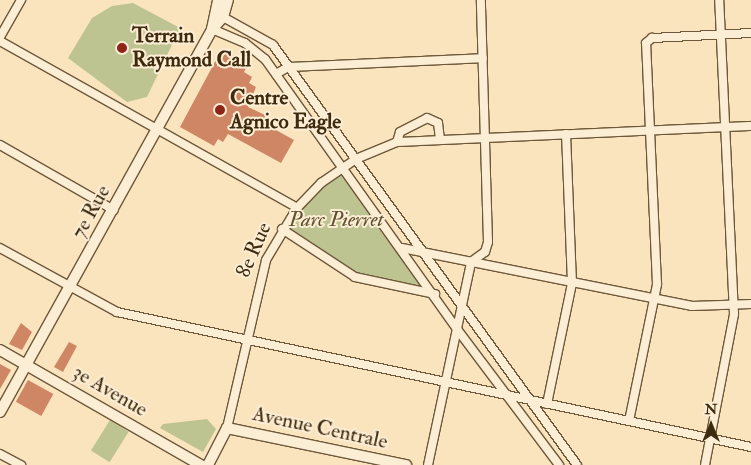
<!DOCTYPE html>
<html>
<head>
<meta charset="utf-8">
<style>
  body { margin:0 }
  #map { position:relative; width:751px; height:465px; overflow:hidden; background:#fae4be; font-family:"IM FELL Double Pica",serif }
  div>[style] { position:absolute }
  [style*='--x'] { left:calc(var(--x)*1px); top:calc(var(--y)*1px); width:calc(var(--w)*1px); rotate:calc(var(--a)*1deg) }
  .green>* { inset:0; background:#bec491; transform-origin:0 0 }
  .building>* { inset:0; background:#ce8665; transform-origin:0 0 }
  .roads { filter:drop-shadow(1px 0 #6d5839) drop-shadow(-1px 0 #6d5839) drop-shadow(0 1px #6d5839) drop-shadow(0 -1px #6d5839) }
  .street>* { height:8px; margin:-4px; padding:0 4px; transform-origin:4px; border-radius:4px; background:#fcedd5 }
  .secondary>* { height:10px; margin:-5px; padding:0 5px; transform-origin:5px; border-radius:5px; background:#fcedd5 }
  .dots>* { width:14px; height:14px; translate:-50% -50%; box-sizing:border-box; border:2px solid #fcedd5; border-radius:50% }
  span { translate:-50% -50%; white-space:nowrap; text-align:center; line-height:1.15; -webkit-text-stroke:4px #fcedd5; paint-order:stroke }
  .poi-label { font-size:21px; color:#3e2a0d; font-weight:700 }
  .left { translate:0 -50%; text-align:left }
  .street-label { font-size:21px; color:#3e2a0d }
  .park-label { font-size:21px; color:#5e502e; font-style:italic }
  .north { position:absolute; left:686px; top:400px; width:50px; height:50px; -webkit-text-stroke:4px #fcedd5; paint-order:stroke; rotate:0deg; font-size:14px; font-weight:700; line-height:20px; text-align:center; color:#3e2a0d }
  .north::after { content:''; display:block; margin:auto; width:18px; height:22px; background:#3e2a0d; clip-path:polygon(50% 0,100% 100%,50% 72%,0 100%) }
</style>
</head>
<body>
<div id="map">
  <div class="green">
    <i style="clip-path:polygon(133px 3px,180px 28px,147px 97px,127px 102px,68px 58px,92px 18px,112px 6px)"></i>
    <i style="clip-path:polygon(342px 168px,435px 294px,355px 277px,282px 229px,297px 208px)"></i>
    <i style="clip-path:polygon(207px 419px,216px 429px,203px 452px,160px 428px,163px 424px)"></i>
    <i style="left:110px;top:420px;width:22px;height:36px;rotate:32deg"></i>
  </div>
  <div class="building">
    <i style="clip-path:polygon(226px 51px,248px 64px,244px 72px,252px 77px,249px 83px,256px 87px,248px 107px,269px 117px,265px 124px,294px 140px,281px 163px,228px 134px,223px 142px,218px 139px,214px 146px,180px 127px,217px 58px,221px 60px)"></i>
    <i style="clip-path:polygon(21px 323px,32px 332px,22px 350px,9px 344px)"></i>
    <i style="clip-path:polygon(69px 342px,77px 346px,63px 372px,54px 367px)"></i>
    <i style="clip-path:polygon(0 364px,11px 370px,0 389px)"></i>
    <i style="left:28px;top:380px;width:29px;height:25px;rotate:29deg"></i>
  </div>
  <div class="roads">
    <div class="street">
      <i style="--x:223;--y:17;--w:57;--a:29.2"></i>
      <i style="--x:273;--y:45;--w:518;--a:54.1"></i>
      <i style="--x:212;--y:29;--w:36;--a:23"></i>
      <i style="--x:245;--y:43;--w:26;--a:39"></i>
      <i style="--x:265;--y:59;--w:331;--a:54.6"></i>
      <i style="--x:457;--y:329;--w:170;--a:53.1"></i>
      <i style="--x:0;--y:37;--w:43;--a:-60.4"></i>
      <i style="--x:0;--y:41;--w:341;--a:29.3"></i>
      <i style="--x:276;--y:74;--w:14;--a:-30"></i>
      <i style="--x:288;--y:67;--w:195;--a:-2.6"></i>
      <i style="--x:397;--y:142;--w:10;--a:-73"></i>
      <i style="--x:400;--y:132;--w:30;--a:-27"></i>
      <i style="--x:427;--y:118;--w:12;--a:24"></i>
      <i style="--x:438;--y:123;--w:17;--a:83"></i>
      <i style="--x:0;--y:145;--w:131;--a:29.7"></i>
      <i style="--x:282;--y:229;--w:87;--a:33.3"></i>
      <i style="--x:355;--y:277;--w:82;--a:12"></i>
      <i style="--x:0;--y:248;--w:133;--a:28.7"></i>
      <i style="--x:117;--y:312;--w:648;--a:12.02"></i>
      <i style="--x:402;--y:248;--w:296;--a:11.3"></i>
      <i style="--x:692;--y:306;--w:59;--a:-1.9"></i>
      <i style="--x:547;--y:404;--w:124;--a:-78.3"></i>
      <i style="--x:572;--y:283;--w:149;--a:-92.3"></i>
      <i style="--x:629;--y:421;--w:140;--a:-78.4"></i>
      <i style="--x:657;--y:284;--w:241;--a:-92.6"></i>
      <i style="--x:646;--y:43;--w:8;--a:-40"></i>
      <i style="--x:652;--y:38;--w:99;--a:-2.9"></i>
      <i style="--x:227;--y:428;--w:172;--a:-76.9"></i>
      <i style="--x:266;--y:260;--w:61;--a:-59.2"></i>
      <i style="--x:297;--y:208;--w:35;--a:-46"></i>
      <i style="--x:321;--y:183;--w:42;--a:-34.4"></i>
      <i style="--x:356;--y:159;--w:44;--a:-22.5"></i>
      <i style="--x:397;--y:142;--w:354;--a:-2.6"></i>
      <i style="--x:0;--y:454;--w:24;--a:28"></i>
      <i style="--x:428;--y:465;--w:208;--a:-78"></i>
      <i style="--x:471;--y:262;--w:17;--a:-36"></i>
      <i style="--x:485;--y:252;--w:10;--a:-73"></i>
      <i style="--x:488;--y:242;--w:242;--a:-91.7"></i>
      <i style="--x:705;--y:465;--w:154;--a:-79.1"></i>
      <i style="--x:734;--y:314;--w:314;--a:-92.7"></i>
    </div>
    <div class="secondary">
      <i style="--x:212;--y:29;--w:30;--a:-78"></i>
      <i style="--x:0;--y:350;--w:232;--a:29.8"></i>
      <i style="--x:0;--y:412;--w:438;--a:-61"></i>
      <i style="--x:212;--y:29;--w:16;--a:-47"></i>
      <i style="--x:223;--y:17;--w:18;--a:-74"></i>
      <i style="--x:208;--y:465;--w:42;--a:-62.8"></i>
      <i style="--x:227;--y:428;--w:183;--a:11.7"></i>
    </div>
  </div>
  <div class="dots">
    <i style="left:122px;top:48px;background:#8f2418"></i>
    <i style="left:220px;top:110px;background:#8f2418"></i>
  </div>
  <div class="poi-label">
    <span class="left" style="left:132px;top:48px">Terrain<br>Raymond Call</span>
    <span class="left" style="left:230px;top:110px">Centre<br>Agnico Eagle</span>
  </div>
  <div class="street-label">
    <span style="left:91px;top:212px;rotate:-61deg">7e Rue</span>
    <span style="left:254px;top:250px;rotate:-66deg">8e Rue</span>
    <span style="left:110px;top:391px;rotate:30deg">3e Avenue</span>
    <span style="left:320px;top:428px;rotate:12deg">Avenue Centrale</span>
  </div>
  <div class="park-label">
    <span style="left:336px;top:220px">Parc Pierret</span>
  </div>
  <div class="north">N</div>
</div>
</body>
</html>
